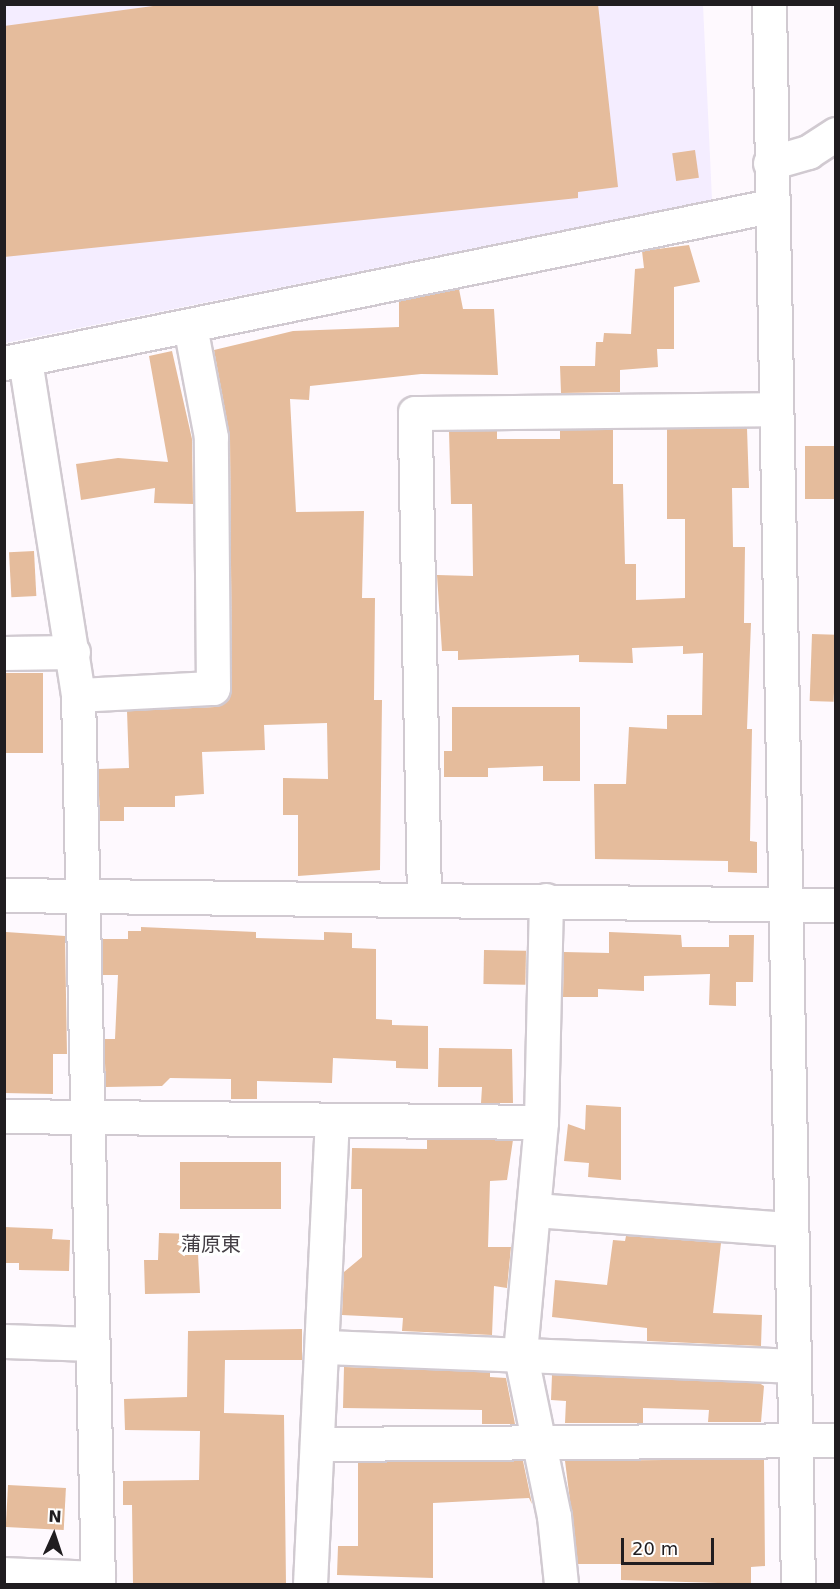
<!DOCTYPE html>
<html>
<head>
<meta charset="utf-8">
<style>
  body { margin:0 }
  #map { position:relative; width:840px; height:1589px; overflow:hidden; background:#fef9fe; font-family:"DejaVu Sans","Noto Sans JP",sans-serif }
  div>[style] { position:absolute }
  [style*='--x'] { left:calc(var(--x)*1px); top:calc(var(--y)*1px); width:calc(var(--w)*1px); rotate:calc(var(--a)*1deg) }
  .industrial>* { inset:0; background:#f4edff }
  .building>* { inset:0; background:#e5bc9c; transform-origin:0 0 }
  .roads { filter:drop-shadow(2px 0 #d1cad1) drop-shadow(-2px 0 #d1cad1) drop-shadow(0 2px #d1cad1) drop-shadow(0 -2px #d1cad1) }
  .minor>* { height:33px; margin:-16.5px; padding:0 16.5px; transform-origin:16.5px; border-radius:16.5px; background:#fff }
  .tertiary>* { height:33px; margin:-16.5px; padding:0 16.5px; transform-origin:16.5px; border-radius:16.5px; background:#fff }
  span { translate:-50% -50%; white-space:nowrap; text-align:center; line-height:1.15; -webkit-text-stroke:6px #fff; paint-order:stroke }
  .quarter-label { font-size:20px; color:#433e44 }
  .frame { position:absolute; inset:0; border:6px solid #201d20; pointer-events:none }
  .north { position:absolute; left:24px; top:1505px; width:60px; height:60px; -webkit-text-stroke:4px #fff; paint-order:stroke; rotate:3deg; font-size:16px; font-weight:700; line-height:24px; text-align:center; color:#201d20 }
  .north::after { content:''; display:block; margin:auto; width:21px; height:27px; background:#201d20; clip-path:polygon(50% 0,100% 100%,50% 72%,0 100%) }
  .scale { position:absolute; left:621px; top:1538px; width:93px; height:27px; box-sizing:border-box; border:3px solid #201d20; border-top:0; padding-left:8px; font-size:18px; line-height:21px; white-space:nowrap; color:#201d20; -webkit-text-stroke:4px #fff; paint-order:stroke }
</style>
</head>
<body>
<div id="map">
  <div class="industrial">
    <i style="clip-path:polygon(4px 5px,703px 5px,712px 200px,5px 343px)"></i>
  </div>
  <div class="building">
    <i style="clip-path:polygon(168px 4px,598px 4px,618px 187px,578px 192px,578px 198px,4px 257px,4px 26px)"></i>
    <i style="left:695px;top:150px;width:28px;height:23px;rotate:82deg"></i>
    <i style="clip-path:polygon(689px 245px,700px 282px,674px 287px,674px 349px,657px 349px,658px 367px,620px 370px,620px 392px,561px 393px,560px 366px,595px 366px,596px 342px,603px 342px,604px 333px,631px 334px,635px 269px,644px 268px,642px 251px)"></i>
    <i style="clip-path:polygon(459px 289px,463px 309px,494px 309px,498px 375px,421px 374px,310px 386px,309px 400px,290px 399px,296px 512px,364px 511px,362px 598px,375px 598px,374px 700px,382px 700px,380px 870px,298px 876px,298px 815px,283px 815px,283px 778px,328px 779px,327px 723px,264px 725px,265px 750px,202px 752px,204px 794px,175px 796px,175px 807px,124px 807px,124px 821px,100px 821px,98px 769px,129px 768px,127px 711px,215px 707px,229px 700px,232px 688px,230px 437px,214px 350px,293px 331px,399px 327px,399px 301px)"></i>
    <i style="clip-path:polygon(172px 351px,192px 439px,193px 504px,154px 503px,155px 488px,81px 500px,76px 464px,118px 458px,168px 462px,149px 356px)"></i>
    <i style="clip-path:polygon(747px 428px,749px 488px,732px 488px,733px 547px,745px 547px,744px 623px,751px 623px,747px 729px,752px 729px,750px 841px,757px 842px,757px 873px,728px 872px,728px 861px,595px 859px,594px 784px,626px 784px,629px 727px,667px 729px,667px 715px,702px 715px,703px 653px,683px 654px,683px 646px,632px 648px,633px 663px,579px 662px,579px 655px,458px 660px,458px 651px,442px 651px,437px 575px,473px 576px,472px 504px,451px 504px,449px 431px,497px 431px,497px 439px,560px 439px,560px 430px,613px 430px,613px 484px,623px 484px,625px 564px,636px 564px,636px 600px,685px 598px,685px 519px,667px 519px,667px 429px)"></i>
    <i style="left:836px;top:446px;width:53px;height:31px;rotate:90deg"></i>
    <i style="left:34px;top:551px;width:45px;height:25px;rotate:87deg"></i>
    <i style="left:812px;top:634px;width:24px;height:67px;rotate:2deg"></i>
    <i style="left:4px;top:673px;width:39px;height:80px"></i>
    <i style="clip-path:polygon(452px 707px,580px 707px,580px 781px,543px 781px,543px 766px,488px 768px,488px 777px,444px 777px,444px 751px,452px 751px)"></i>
    <i style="clip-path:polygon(141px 927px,256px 932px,256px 938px,324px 940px,324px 932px,352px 933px,352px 948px,376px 949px,376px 1019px,392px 1020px,392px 1025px,428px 1026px,428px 1069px,396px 1068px,396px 1061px,333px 1058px,332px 1083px,257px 1081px,257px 1099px,231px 1099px,231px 1079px,170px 1078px,162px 1086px,106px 1087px,104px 1039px,115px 1039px,118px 975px,103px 975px,102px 939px,128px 939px,128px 931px,141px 931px)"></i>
    <i style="clip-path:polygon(6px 932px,65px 936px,67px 1054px,53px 1054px,53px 1094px,4px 1093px)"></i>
    <i style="clip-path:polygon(609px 932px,681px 935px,682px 947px,729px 947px,729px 935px,754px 935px,753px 982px,736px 982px,736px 1006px,709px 1005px,710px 974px,644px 976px,644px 991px,598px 989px,598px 997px,563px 997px,564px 952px,609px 953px)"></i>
    <i style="left:484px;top:950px;width:42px;height:34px;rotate:1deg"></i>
    <i style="clip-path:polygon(439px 1048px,512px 1049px,513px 1103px,481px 1103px,482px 1087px,438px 1087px)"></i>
    <i style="clip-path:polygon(586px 1105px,621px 1107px,621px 1180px,588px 1177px,589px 1163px,564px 1161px,568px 1124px,585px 1130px)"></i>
    <i style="clip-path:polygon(427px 1139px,513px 1140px,507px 1180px,490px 1181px,488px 1247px,511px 1247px,507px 1288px,494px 1286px,492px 1335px,402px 1331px,403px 1318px,342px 1315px,344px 1272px,362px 1257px,362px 1189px,351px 1189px,352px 1148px,427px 1149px)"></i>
    <i style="left:281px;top:1162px;width:47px;height:101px;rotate:90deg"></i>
    <i style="clip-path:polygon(4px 1227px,53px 1229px,52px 1239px,70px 1240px,69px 1271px,19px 1270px,19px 1263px,4px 1263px)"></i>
    <i style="clip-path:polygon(159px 1233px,197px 1234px,200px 1293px,145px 1294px,144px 1260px,158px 1260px)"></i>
    <i style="clip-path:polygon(626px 1236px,721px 1243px,713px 1313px,762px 1315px,761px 1346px,647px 1341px,647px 1328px,552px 1317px,555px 1280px,607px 1285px,613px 1240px,625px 1241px)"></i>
    <i style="clip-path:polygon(302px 1329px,302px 1360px,225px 1360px,224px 1413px,284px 1415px,286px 1584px,133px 1584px,132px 1505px,123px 1505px,123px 1481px,199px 1480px,200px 1431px,125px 1430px,124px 1399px,187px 1397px,188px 1331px)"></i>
    <i style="clip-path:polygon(344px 1367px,490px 1372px,490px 1377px,506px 1378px,515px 1424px,482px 1424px,482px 1410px,343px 1408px)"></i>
    <i style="clip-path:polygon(552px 1375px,759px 1383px,764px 1386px,761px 1422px,708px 1422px,709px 1410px,643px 1408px,643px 1423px,565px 1423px,566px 1401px,551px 1400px)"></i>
    <i style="clip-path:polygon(764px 1459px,765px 1566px,751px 1567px,751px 1584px,621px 1580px,621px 1564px,578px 1564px,565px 1461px)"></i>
    <i style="clip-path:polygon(523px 1461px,532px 1504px,529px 1498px,433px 1503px,433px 1578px,337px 1575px,338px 1546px,358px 1546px,358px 1462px)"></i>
    <i style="left:8px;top:1485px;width:58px;height:42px;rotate:3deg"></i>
  </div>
  <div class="roads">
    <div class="minor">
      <i style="--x:770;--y:163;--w:40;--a:-16"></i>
      <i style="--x:808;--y:152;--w:33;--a:-33"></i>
      <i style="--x:25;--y:360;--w:339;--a:81"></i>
      <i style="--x:78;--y:695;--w:889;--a:88.71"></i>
      <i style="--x:4;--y:363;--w:782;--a:-11.58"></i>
      <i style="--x:4;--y:653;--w:69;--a:-0.8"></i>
      <i style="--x:78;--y:695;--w:135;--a:-3"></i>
      <i style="--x:213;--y:688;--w:251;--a:-90.5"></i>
      <i style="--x:211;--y:437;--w:113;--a:-100.7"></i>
      <i style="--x:4;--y:895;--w:832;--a:0.69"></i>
      <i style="--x:424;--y:899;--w:486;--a:-91.1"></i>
      <i style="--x:415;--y:413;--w:358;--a:-0.6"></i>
      <i style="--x:546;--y:900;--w:222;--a:91.3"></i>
      <i style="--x:541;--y:1122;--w:231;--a:95.2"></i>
      <i style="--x:520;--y:1352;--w:167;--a:78.3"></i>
      <i style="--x:554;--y:1516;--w:68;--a:84.1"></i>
      <i style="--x:4;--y:1116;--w:537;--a:0.64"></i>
      <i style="--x:535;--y:1210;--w:256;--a:4.3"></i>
      <i style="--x:4;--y:1341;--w:86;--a:2"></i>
      <i style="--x:324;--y:1347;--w:469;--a:2.3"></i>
      <i style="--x:321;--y:1444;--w:515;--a:-0.45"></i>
      <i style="--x:4;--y:1574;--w:94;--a:2.4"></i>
      <i style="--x:310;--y:1584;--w:463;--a:-87.3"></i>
    </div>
    <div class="tertiary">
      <i style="--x:769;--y:4;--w:1580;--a:88.95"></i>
    </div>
  </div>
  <div class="quarter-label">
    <span style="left:211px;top:1244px">蒲原東</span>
  </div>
  <div class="frame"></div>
  <div class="north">N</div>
  <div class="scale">20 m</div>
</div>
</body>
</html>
